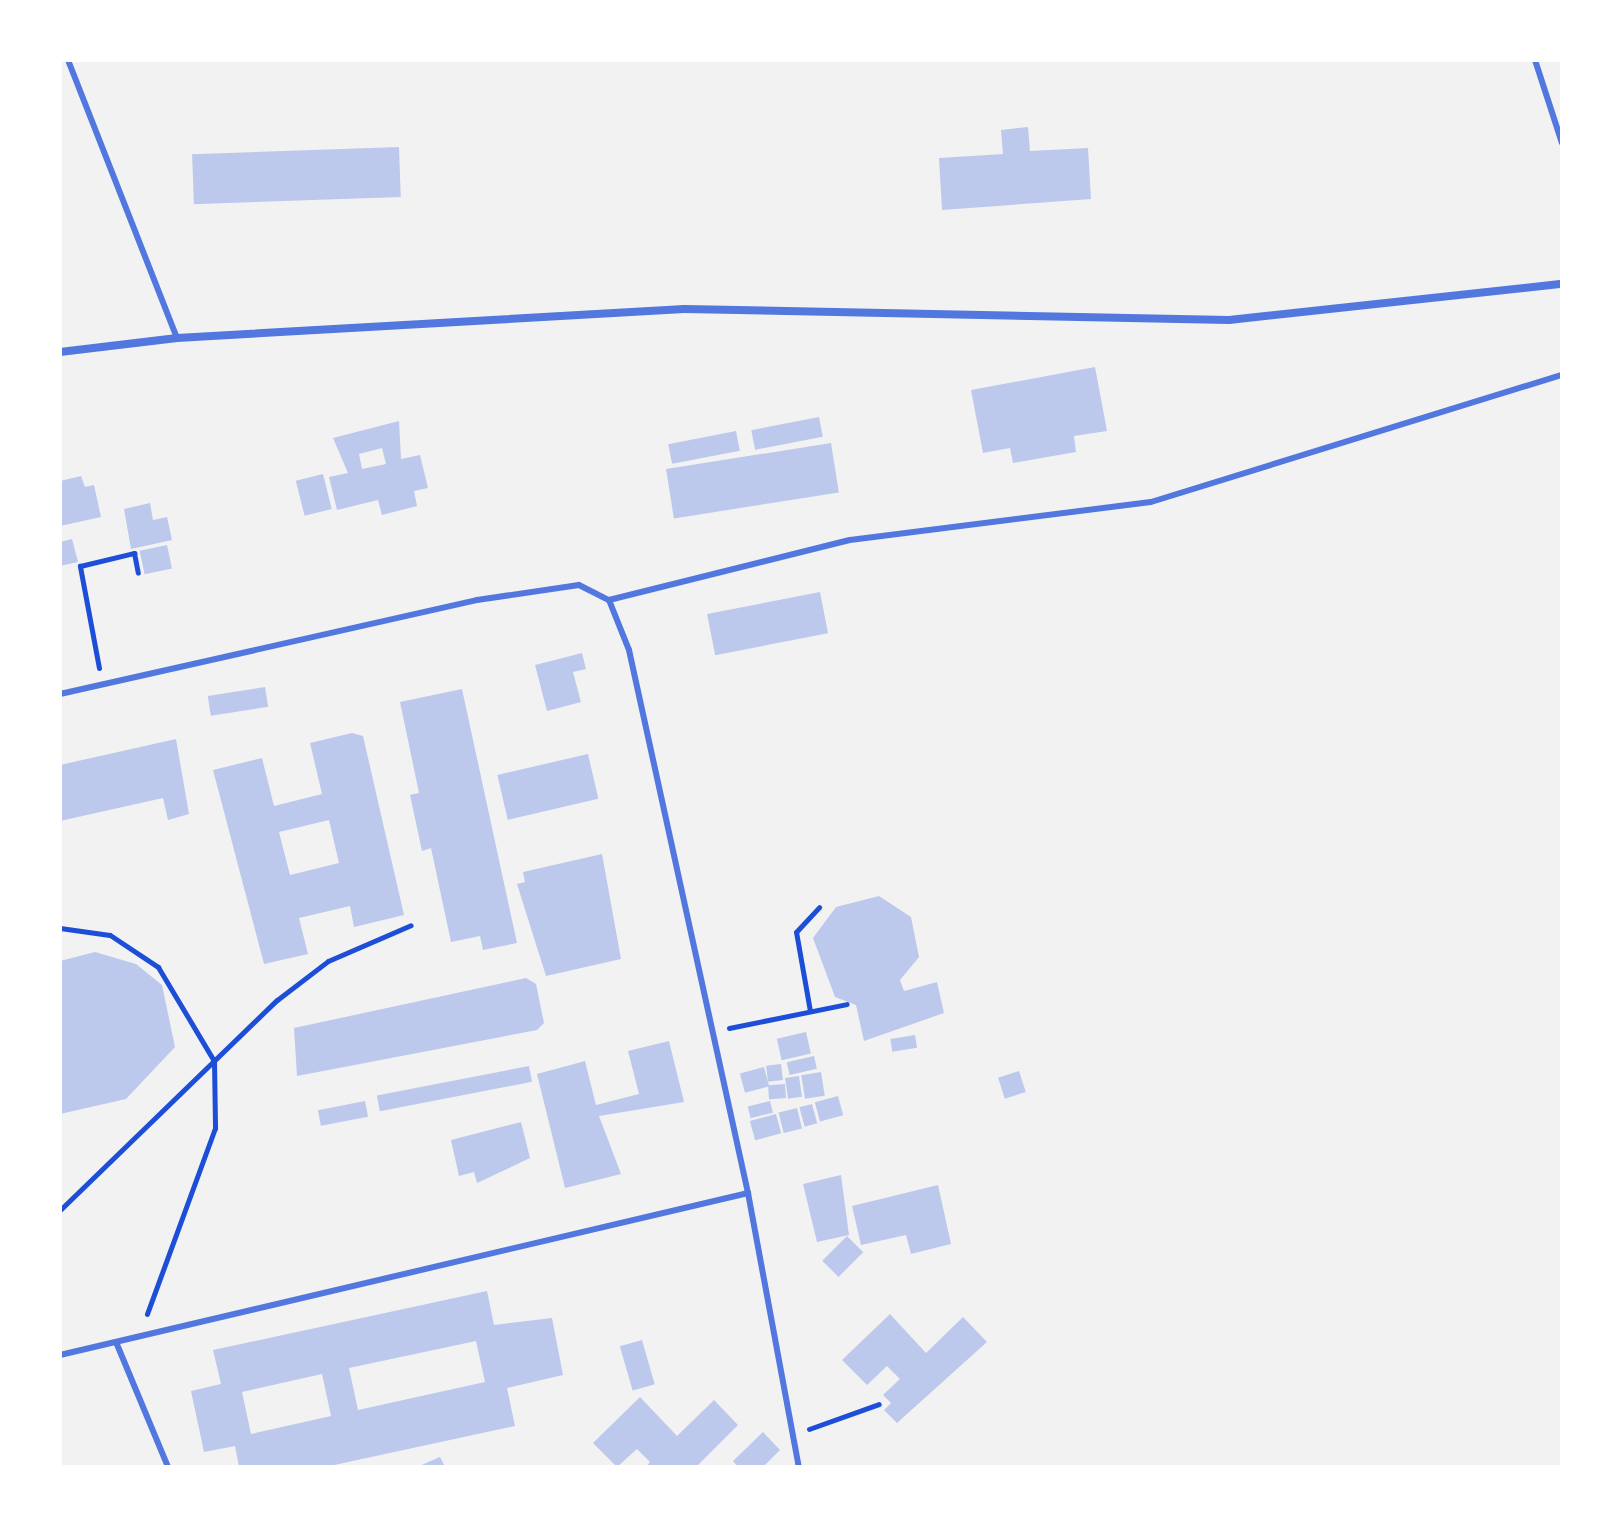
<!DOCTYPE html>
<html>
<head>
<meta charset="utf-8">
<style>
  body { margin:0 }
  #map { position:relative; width:1622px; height:1527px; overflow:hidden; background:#f2f2f2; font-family:"Fira Sans Condensed",sans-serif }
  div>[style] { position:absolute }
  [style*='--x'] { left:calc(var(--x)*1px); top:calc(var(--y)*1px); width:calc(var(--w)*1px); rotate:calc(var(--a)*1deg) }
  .building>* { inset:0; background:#bdc9ec; transform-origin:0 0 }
  .path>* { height:5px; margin:-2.5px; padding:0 2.5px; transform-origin:2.5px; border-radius:2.5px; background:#1d4ed8 }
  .service>* { height:6px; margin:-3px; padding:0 3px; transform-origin:3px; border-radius:3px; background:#5277de }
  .minor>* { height:8px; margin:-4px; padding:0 4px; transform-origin:4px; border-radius:4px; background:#5277de }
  span { translate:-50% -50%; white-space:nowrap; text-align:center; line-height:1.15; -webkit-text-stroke:8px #fff; paint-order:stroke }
  .frame { position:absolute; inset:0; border:62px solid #fff; pointer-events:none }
</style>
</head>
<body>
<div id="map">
  <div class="building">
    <i style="clip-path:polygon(1028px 127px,1030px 151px,1088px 148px,1091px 199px,942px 210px,939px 158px,1003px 154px,1001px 130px)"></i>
    <i style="left:399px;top:147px;width:50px;height:207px;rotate:88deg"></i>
    <i style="clip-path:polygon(1095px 367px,1107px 431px,1074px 436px,1076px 452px,1013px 463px,1010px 448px,983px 453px,971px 390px)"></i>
    <i style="left:819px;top:417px;width:20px;height:69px;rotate:79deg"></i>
    <i style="clip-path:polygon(evenodd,399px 421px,401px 459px,420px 455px,428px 488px,414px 491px,417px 506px,382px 515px,378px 500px,337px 510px,329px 477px,348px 473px,333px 438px,399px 421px,382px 448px,386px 464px,362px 469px,359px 454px,382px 448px)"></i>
    <i style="left:736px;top:431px;width:20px;height:69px;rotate:79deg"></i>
    <i style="left:831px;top:443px;width:50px;height:167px;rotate:81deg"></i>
    <i style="left:323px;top:474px;width:36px;height:28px;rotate:76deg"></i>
    <i style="clip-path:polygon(81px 476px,85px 487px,94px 485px,101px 517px,60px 526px,60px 481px)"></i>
    <i style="clip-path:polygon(150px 503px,153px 520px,167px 517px,172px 540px,131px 549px,124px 509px)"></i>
    <i style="clip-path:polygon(72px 539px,78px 562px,60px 566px,60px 542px)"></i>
    <i style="left:167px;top:545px;width:24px;height:28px;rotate:78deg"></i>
    <i style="left:820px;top:592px;width:42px;height:115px;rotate:79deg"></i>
    <i style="clip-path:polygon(582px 653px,586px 669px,573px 672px,581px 702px,547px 711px,535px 665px)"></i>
    <i style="left:265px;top:687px;width:20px;height:58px;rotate:81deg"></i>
    <i style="clip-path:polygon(462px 689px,517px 943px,483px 950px,480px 936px,451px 942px,431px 848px,422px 851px,410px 795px,419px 793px,400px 702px)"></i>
    <i style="clip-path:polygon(evenodd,352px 733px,363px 736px,404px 915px,354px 927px,350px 906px,299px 918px,308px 954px,264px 964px,213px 770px,262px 758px,274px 806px,322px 794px,310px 743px,352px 733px,329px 820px,339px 863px,290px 875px,279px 832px,329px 820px)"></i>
    <i style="clip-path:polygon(176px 739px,189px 814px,168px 820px,163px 798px,60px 821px,60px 765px)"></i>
    <i style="left:588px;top:754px;width:46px;height:93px;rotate:77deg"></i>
    <i style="clip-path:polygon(602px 854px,621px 959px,546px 976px,517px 884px,525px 882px,523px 872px)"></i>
    <i style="clip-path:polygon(879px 896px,911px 917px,919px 957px,900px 980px,904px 991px,937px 982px,944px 1013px,864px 1041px,856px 1005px,835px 997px,813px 938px,836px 907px)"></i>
    <i style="clip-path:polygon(95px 952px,136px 964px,162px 985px,175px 1047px,126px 1099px,60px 1114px,60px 961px)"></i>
    <i style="clip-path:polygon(526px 978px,536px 984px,544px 1023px,537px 1030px,297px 1076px,294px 1028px)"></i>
    <i style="left:806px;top:1032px;width:22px;height:30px;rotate:77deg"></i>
    <i style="left:915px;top:1035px;width:13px;height:25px;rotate:81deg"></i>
    <i style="clip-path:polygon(669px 1041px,684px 1102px,599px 1116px,621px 1174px,565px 1188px,537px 1074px,585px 1061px,596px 1105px,639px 1094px,628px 1051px)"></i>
    <i style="left:814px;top:1056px;width:13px;height:28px;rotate:77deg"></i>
    <i style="left:781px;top:1064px;width:16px;height:15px;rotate:83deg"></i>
    <i style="left:529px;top:1066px;width:16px;height:155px;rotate:79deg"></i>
    <i style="left:764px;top:1067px;width:20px;height:25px;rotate:75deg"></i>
    <i style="left:1019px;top:1071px;width:22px;height:22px;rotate:72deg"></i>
    <i style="left:821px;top:1072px;width:24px;height:20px;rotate:81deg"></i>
    <i style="left:799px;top:1076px;width:21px;height:14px;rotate:82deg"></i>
    <i style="left:785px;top:1084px;width:14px;height:17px;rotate:86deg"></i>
    <i style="left:838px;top:1096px;width:20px;height:24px;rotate:75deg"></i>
    <i style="left:365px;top:1101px;width:16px;height:48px;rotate:79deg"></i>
    <i style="left:770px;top:1101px;width:12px;height:23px;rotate:76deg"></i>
    <i style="left:812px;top:1104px;width:20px;height:13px;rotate:75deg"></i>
    <i style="left:797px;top:1108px;width:21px;height:19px;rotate:76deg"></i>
    <i style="left:776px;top:1114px;width:20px;height:27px;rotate:75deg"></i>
    <i style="clip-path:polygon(521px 1122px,530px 1158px,477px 1183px,474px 1172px,459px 1176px,451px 1140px)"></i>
    <i style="clip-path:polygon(841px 1175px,849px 1235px,817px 1242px,803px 1184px)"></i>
    <i style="clip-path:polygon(938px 1185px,951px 1244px,911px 1254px,906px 1235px,861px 1245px,852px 1206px)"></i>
    <i style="left:847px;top:1236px;width:23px;height:35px;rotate:45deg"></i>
    <i style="clip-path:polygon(evenodd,487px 1291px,494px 1325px,552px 1318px,563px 1375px,507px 1388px,515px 1426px,325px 1467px,239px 1467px,235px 1446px,204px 1452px,191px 1391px,221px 1384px,213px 1350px,487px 1291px,476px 1341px,485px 1382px,358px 1410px,349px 1368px,476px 1341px,487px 1291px,322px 1374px,331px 1416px,251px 1434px,242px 1392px,322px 1374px)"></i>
    <i style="clip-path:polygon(890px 1314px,926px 1353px,963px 1317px,987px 1342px,897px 1423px,884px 1410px,891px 1403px,883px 1395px,900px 1379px,887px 1366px,867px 1385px,842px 1360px)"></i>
    <i style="left:642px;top:1340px;width:46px;height:23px;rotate:74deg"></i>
    <i style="clip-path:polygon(640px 1397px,677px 1436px,714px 1400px,738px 1425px,696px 1467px,646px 1467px,650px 1462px,637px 1449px,617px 1467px,593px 1443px)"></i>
    <i style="clip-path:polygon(763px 1432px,780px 1450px,763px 1467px,738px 1467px,733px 1461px)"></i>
    <i style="clip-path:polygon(440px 1457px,445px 1467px,417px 1467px)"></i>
  </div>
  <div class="path">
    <i style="--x:99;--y:668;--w:104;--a:-100.6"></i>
    <i style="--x:80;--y:566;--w:56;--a:-13.5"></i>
    <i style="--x:134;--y:553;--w:20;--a:79"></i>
    <i style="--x:60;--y:928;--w:50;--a:8"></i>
    <i style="--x:110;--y:935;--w:58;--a:33.7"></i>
    <i style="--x:158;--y:967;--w:109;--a:59.2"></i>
    <i style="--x:214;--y:1061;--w:67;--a:89.1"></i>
    <i style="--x:215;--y:1128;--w:198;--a:110.1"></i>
    <i style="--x:810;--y:1011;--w:80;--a:-100"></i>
    <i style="--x:796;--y:932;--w:34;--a:-47"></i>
    <i style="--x:729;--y:1028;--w:120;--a:-11.5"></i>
    <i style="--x:60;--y:1210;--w:302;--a:-44.1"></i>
    <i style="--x:277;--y:1000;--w:64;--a:-37.4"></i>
    <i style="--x:328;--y:961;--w:90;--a:-23.4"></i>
    <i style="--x:809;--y:1429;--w:74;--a:-19.7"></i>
  </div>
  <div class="service">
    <i style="--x:68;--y:60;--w:299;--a:68.6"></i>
    <i style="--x:1535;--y:60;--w:87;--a:72"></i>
    <i style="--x:609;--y:600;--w:248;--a:-14"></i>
    <i style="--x:850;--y:540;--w:303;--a:-7.2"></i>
    <i style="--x:1151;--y:502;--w:430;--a:-17.2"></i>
    <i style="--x:60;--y:694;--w:427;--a:-12.7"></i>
    <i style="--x:477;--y:600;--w:103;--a:-8.4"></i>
    <i style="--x:579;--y:585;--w:34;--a:27"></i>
    <i style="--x:609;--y:600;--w:54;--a:68.2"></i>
    <i style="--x:629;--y:650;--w:556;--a:77.64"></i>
    <i style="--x:748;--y:1193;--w:279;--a:79.5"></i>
    <i style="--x:116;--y:1342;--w:135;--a:67.4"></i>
    <i style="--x:60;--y:1355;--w:707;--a:-13.25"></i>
  </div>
  <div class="minor">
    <i style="--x:60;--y:352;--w:118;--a:-6.8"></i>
    <i style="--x:177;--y:338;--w:508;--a:-3.27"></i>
    <i style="--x:684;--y:309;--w:545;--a:1.16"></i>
    <i style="--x:1229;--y:320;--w:335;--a:-6.2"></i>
  </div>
  <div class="frame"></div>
</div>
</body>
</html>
